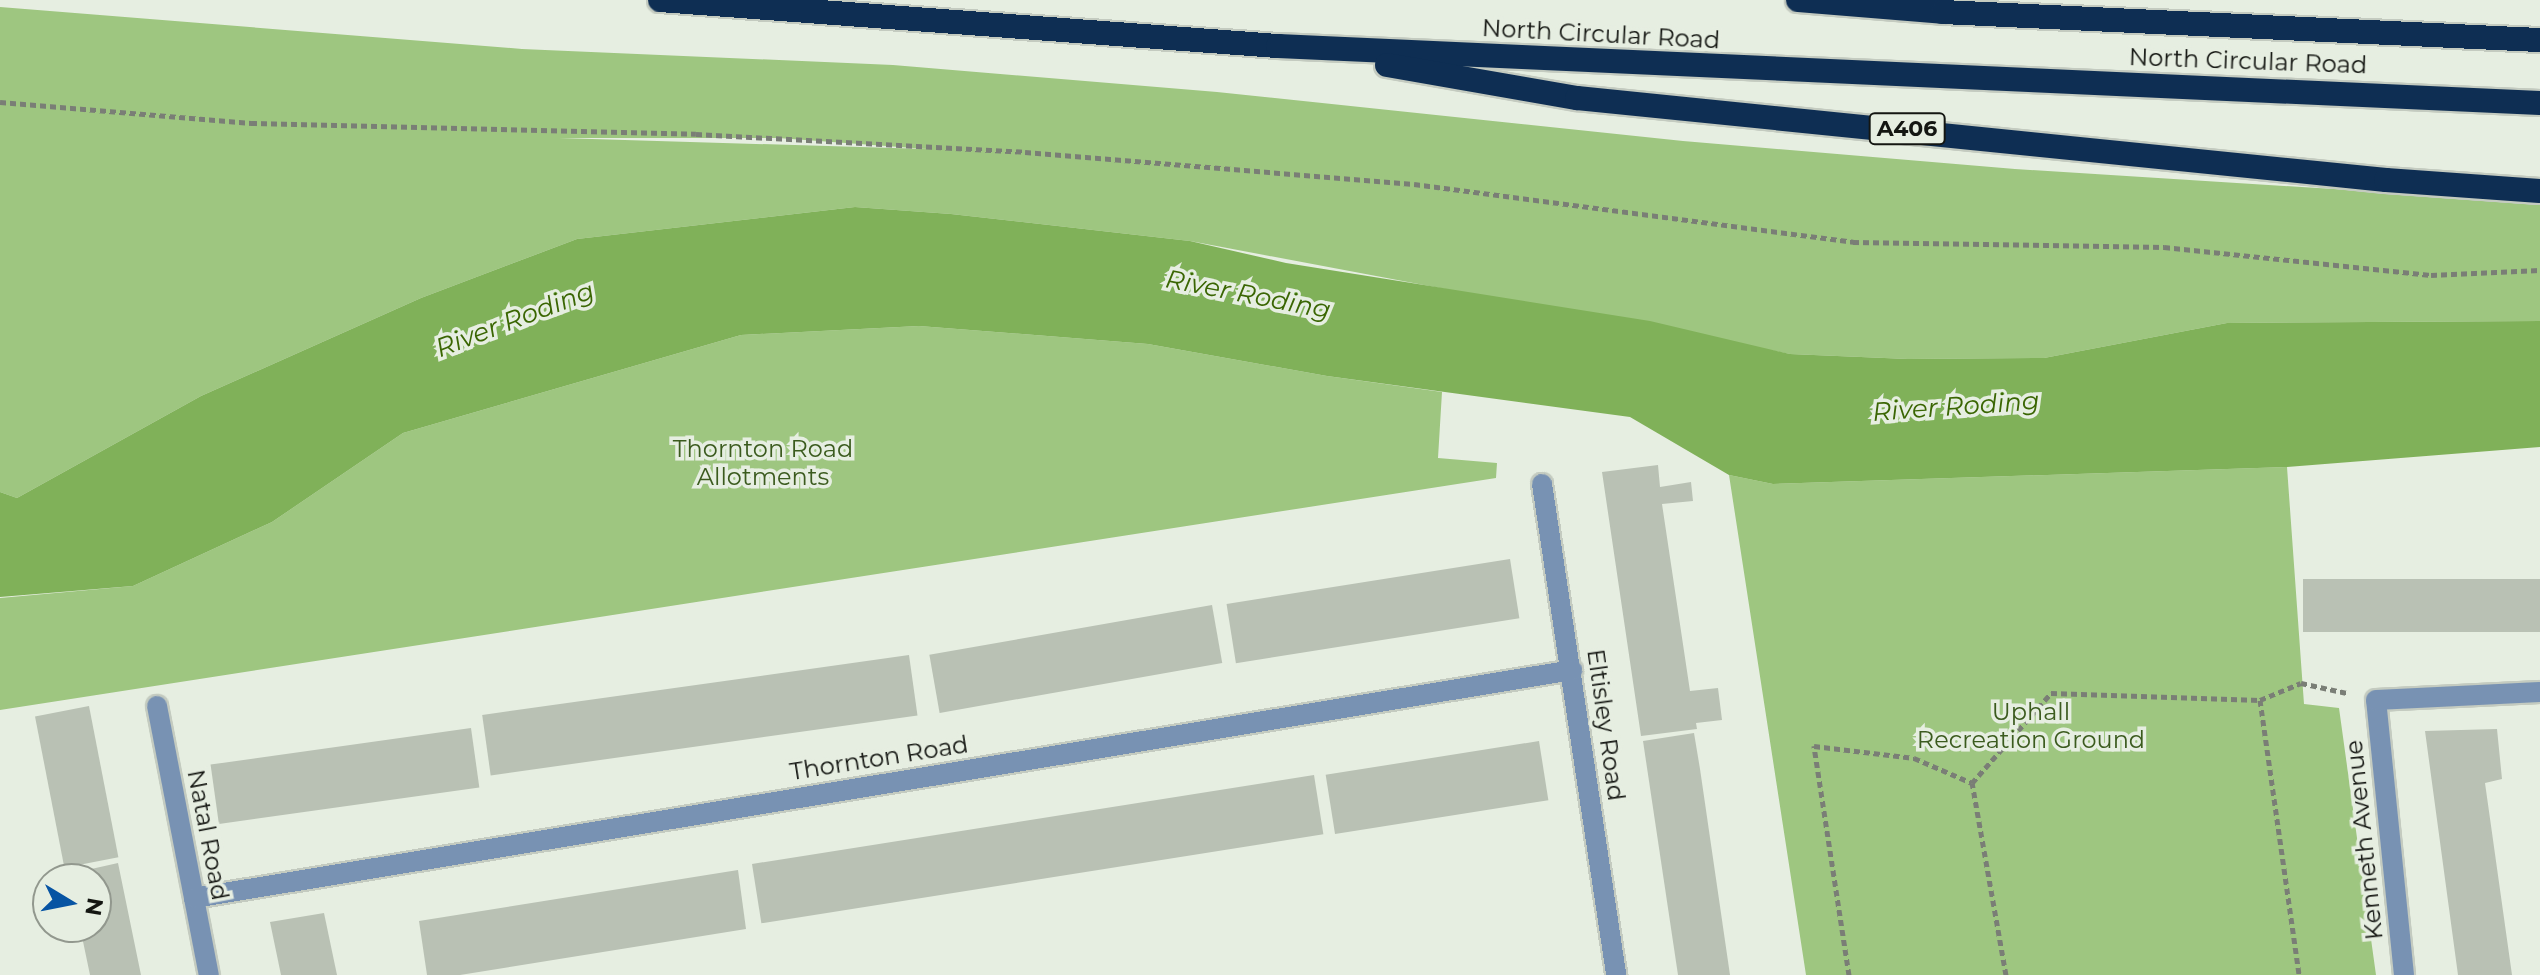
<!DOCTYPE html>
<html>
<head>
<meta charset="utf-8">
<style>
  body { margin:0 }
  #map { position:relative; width:2540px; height:975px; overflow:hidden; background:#e6eee1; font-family:Montserrat,sans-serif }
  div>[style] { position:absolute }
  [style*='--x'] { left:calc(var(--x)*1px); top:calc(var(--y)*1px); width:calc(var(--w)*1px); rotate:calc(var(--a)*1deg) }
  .green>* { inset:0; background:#9ec680 }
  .water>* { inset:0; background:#80b159 }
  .building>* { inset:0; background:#b9c1b4; transform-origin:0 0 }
  .path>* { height:5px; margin-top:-2.5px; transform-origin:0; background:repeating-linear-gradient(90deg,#7a7e76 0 6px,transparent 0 10px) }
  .roads { filter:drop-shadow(2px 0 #c4cbc0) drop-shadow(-2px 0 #c4cbc0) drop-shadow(0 2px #c4cbc0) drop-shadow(0 -2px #c4cbc0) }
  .minor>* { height:20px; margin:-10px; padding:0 10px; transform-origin:10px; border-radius:10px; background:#7892b3 }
  .highway>* { height:24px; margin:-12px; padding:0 12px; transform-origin:12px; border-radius:12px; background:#0e2e53 }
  span { translate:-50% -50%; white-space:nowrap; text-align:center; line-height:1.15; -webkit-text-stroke:7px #e6eee1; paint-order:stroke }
  .shield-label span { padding:2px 6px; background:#e6eee1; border:2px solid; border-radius:6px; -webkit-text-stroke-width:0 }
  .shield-label { font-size:22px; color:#141612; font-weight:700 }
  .street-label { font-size:24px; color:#141612 }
  .park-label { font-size:24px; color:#3b5b1e }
  .water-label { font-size:26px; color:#3a6603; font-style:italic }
  .north { position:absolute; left:32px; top:863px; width:80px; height:80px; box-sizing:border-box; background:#e6eee1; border:2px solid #92988e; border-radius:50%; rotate:100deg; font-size:22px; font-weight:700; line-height:32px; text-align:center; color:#141612 }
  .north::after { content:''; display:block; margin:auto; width:28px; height:36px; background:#0754a3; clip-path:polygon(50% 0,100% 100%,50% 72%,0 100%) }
</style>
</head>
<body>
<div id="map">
  <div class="green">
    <i style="clip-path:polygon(evenodd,0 7px,522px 49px,893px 65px,1217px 92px,1683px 141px,2015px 169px,2540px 202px,2540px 321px,2227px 323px,2044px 358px,1908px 359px,1790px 354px,1190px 241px,951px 214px,855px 207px,577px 239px,421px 298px,201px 396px,17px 498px,0 492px,0 7px,559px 138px,778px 138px,927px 149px,926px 149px,559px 138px)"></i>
    <i style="clip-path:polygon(919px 326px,1148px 344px,1327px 376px,1442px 392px,1438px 458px,1497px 463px,1496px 478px,0 710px,0 598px,133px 586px,272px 522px,403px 433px,741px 335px)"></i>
    <i style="clip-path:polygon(2287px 467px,2304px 704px,2339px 708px,2376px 975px,1806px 975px,1729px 475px,1773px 484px)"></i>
  </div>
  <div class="water">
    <i style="clip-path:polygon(855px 207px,951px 214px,1190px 241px,1286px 263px,1650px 321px,1790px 354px,1908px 359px,2044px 358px,2227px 323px,2540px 321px,2540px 447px,2287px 467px,1773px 484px,1729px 475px,1630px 417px,1327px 376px,1148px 344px,919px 326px,741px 335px,403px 433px,272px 522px,133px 586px,0 597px,0 492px,17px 498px,201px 396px,421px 298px,577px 239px)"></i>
  </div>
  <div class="building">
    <i style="clip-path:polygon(1658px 465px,1660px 487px,1691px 482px,1693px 501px,1662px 504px,1690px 691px,1718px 688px,1722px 720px,1696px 723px,1697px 729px,1641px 736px,1602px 472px)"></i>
    <i style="left:1510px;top:559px;width:60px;height:287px;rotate:81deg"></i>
    <i style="left:2540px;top:579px;width:53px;height:237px;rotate:90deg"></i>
    <i style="left:1212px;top:605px;width:59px;height:287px;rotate:80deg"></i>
    <i style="left:909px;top:655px;width:61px;height:431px;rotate:82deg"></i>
    <i style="left:89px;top:706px;width:154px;height:55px;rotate:79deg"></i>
    <i style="left:471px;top:728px;width:60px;height:263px;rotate:82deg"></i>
    <i style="clip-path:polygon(2497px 729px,2502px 779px,2485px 783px,2512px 975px,2458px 975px,2425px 731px)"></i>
    <i style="clip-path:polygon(1694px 733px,1700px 769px,1730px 975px,1678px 975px,1643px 741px)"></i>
    <i style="left:1539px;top:741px;width:60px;height:216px;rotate:81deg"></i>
    <i style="left:1314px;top:775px;width:60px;height:569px;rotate:81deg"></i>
    <i style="clip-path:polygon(118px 863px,141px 975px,90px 975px,80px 927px,96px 927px,96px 879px,70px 879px,69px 874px)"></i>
    <i style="clip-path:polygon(738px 870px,746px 929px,460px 975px,427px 975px,419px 921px)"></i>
    <i style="clip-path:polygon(324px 913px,337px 975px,281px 975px,270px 922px)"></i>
  </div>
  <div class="path">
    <i style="--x:0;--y:102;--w:252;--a:4.8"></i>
    <i style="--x:251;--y:123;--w:445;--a:1.4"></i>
    <i style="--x:696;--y:134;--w:329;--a:3.1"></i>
    <i style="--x:1025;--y:152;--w:390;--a:4.7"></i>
    <i style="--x:1414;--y:184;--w:443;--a:7.5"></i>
    <i style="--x:1853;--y:242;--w:311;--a:0.9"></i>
    <i style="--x:2164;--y:247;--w:268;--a:6"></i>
    <i style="--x:2431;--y:275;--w:109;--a:-2.6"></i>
    <i style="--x:2260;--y:700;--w:278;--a:81.9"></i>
    <i style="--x:1849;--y:975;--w:232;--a:-98.7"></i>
    <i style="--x:1814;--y:746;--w:101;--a:6.8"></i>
    <i style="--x:1914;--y:758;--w:63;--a:23.3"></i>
    <i style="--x:2006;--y:975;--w:195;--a:-100"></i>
    <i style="--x:1972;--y:783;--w:120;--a:-48.7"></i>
    <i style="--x:2051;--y:693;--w:209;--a:1.9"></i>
    <i style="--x:2260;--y:700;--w:44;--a:-22.5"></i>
    <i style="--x:2301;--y:683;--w:47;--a:12.3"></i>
  </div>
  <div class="roads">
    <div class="minor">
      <i style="--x:1542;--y:484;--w:497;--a:81.4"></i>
      <i style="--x:157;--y:706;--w:274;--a:79.1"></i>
      <i style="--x:194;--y:898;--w:1397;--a:-9.39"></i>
      <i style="--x:2404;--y:975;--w:276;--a:-95.8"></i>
      <i style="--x:2376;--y:700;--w:164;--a:-2.8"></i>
    </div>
    <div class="highway">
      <i style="--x:660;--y:0;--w:620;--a:4.26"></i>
      <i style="--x:1278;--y:46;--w:1263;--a:2.59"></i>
      <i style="--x:1798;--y:0;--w:145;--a:4.7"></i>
      <i style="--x:1943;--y:12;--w:598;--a:2.69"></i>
      <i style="--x:1387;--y:65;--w:193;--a:9.9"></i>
      <i style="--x:1577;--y:98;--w:813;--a:5.79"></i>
      <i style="--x:2386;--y:180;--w:154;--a:4.1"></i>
    </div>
  </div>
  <div class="shield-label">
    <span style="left:1907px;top:129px">A406</span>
  </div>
  <div class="street-label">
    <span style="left:1601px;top:34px;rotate:3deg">North Circular Road</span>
    <span style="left:2248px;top:61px;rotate:2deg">North Circular Road</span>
    <span style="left:1606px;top:725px;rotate:82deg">Eltisley Road</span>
    <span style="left:879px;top:758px;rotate:-9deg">Thornton Road</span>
    <span style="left:208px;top:835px;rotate:79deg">Natal Road</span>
    <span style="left:2364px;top:840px;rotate:-96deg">Kenneth Avenue</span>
  </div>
  <div class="park-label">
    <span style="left:763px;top:463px">Thornton Road<br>Allotments</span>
    <span style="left:2031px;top:726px">Uphall<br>Recreation Ground</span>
  </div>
  <div class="water-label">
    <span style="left:1248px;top:295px;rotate:11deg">River Roding</span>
    <span style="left:515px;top:320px;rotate:-21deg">River Roding</span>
    <span style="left:1956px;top:407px;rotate:-4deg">River Roding</span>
  </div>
  <div class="north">N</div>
</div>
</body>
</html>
